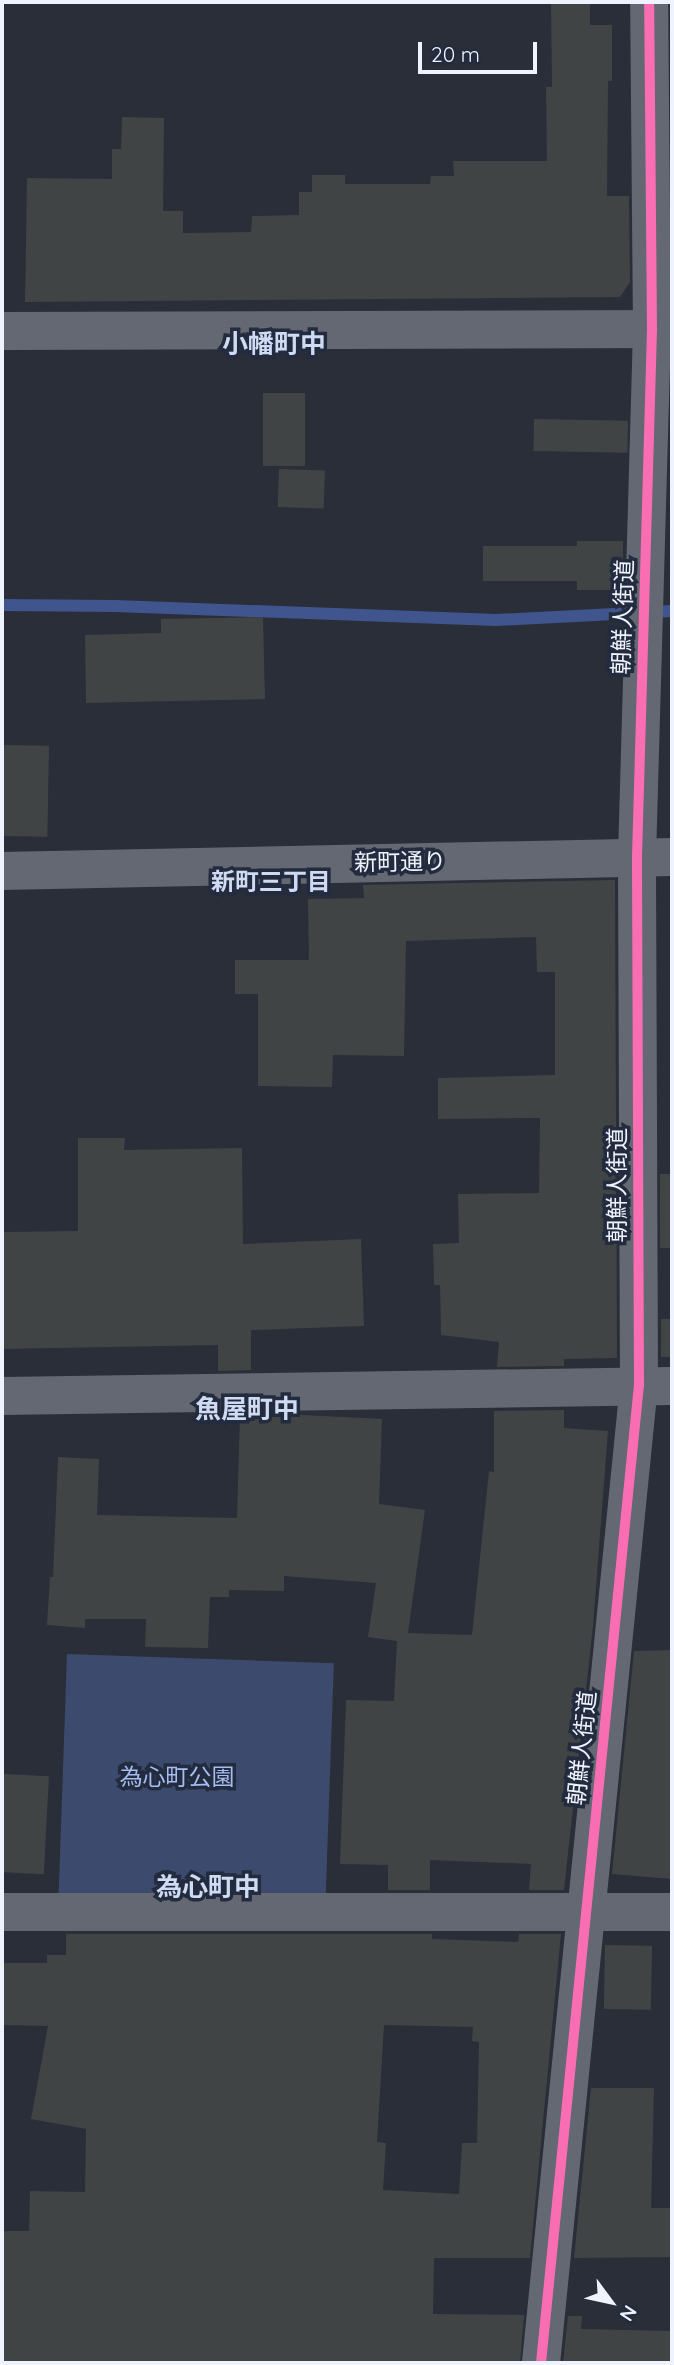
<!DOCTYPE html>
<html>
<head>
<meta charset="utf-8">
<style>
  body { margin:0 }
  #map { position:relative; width:674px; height:2365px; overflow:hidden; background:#292e38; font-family:Quicksand,"Noto Sans JP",sans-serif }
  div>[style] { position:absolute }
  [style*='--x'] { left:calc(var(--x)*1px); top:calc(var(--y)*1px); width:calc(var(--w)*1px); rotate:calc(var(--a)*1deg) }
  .green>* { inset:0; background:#3c4a6d; transform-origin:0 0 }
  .stream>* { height:12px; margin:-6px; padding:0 6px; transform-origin:6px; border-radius:6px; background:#40558d }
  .building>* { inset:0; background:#414445; transform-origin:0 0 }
  .minor>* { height:38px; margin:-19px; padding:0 19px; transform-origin:19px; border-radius:19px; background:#646872 }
  .cycleway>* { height:10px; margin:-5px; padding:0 5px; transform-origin:5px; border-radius:5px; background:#f96db3 }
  span { translate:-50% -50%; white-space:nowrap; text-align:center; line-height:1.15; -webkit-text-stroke:7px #232b3e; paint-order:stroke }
  .street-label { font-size:23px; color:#eff3fe }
  .park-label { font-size:23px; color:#a7bdf2 }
  .neighbourhood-label { font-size:24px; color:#cfdaf3; font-weight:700 }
  .quarter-label { font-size:26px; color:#cfdaf3; font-weight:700 }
  .frame { position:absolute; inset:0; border:4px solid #eff3fe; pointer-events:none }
  .north { position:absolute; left:576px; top:2267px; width:70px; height:70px; -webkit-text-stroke:5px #232b3e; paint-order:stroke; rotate:123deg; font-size:19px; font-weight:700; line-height:28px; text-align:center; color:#eff3fe }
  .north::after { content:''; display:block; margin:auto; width:24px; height:32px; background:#eff3fe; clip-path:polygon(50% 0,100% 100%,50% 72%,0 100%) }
  .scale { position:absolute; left:418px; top:42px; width:119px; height:32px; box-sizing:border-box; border:4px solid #eff3fe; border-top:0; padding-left:9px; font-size:21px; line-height:24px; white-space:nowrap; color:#eff3fe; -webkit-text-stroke:5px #232b3e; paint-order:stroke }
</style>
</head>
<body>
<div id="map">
  <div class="green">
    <i style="left:67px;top:1654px;width:267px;height:244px;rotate:2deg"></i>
  </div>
  <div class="stream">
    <i style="--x:2;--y:605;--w:113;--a:0.5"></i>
    <i style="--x:115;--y:606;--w:381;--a:2.1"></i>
    <i style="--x:496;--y:620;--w:176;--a:-2.9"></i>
  </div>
  <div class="building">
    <i style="clip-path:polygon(551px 2px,590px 2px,590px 25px,612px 25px,612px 81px,608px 81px,607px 196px,629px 196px,630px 282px,620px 297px,25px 302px,27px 178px,112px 179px,112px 149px,121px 149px,122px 117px,164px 118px,163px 211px,183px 211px,183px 233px,251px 232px,252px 216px,299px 215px,299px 192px,312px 192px,312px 175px,345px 175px,345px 184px,430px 184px,431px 176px,454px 176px,453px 161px,547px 161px,546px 87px,552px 87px)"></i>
    <i style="left:263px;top:393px;width:42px;height:73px"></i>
    <i style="left:534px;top:419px;width:94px;height:32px;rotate:1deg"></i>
    <i style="left:279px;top:469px;width:46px;height:38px;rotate:2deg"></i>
    <i style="clip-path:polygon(577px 541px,623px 541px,623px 590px,577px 590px,577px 581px,483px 581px,483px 546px,577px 546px)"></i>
    <i style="clip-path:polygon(263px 617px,265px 699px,86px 703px,85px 635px,161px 633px,161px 619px)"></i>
    <i style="left:2px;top:745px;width:47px;height:91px;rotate:1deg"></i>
    <i style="clip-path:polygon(615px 880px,617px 1358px,564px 1359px,564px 1366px,497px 1367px,499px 1342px,441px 1335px,440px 1285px,434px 1285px,433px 1244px,459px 1243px,458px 1194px,539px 1193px,540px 1118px,438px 1119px,438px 1078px,555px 1075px,555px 972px,537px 972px,536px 937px,406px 941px,404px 1056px,333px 1055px,332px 1087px,258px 1086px,258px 994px,235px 994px,235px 960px,309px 960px,308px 899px,364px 898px,363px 885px)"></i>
    <i style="clip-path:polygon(78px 1138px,125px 1138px,124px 1150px,242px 1148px,243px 1244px,361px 1239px,364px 1326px,251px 1330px,251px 1370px,218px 1371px,218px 1345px,2px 1349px,2px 1232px,78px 1231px)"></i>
    <i style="left:660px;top:1174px;width:12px;height:74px"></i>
    <i style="left:661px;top:1319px;width:11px;height:38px"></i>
    <i style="clip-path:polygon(564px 1410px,564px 1428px,608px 1431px,593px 1626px,564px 1890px,529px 1890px,531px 1864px,430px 1860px,430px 1890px,388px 1890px,388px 1865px,340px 1864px,346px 1700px,394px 1701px,397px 1641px,368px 1637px,376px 1583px,284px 1576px,284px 1591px,229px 1590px,229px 1597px,210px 1597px,208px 1648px,145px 1647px,146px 1619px,85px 1619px,85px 1628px,47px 1625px,50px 1577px,53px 1577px,58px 1457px,99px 1459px,97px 1515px,237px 1518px,240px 1414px,283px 1414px,382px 1419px,379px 1504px,425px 1510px,408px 1633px,472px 1635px,489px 1471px,494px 1472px,494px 1411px)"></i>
    <i style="clip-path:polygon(672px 1650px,672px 1879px,612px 1874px,634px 1651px)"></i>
    <i style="left:4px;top:1774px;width:45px;height:98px;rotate:3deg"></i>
    <i style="clip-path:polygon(evenodd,66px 1934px,432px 1934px,432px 1939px,518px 1942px,519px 1934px,561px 1934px,530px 2258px,434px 2258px,433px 2314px,524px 2315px,520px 2363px,2px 2363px,2px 2231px,29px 2231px,30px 2191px,85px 2192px,86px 2129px,31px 2119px,48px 2026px,2px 2025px,2px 1963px,47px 1963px,47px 1955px,66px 1955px,66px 1934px,384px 2025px,473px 2027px,472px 2041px,479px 2042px,477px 2143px,462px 2143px,459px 2194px,383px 2190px,386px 2143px,377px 2142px,384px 2025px)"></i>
    <i style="left:605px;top:1945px;width:47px;height:64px;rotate:1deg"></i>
    <i style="clip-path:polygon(591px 2088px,654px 2088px,651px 2208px,672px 2208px,672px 2257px,574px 2258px)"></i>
    <i style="clip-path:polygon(568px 2316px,582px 2316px,581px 2329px,672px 2331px,672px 2363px,563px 2363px)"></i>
  </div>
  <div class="minor">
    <i style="--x:2;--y:331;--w:670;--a:-0.17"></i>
    <i style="--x:2;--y:871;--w:670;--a:-1.2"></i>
    <i style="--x:2;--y:1396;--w:670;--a:-0.86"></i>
    <i style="--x:2;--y:1912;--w:670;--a:0"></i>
    <i style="--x:541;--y:2363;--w:983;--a:-84.28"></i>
    <i style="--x:639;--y:1385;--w:528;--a:-90.22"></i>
    <i style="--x:637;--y:857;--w:528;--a:-88.37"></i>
    <i style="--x:652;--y:329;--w:327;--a:-90.5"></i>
  </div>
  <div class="cycleway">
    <i style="--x:541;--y:2363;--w:983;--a:-84.28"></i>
    <i style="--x:639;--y:1385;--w:528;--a:-90.22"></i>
    <i style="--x:637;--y:857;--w:528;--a:-88.37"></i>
    <i style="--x:652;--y:329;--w:327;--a:-90.5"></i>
  </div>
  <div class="street-label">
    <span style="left:623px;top:617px;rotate:-88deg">朝鮮人街道</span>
    <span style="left:400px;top:862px;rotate:-1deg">新町通り</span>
    <span style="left:617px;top:1185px;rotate:-90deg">朝鮮人街道</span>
    <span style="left:582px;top:1748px;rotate:-84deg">朝鮮人街道</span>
  </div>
  <div class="park-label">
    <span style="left:177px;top:1777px">為心町公園</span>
  </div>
  <div class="neighbourhood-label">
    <span style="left:271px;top:882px">新町三丁目</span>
  </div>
  <div class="quarter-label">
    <span style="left:274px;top:344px">小幡町中</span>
    <span style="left:247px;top:1409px">魚屋町中</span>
    <span style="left:208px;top:1887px">為心町中</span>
  </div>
  <div class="frame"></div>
  <div class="north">N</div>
  <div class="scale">20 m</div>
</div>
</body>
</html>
